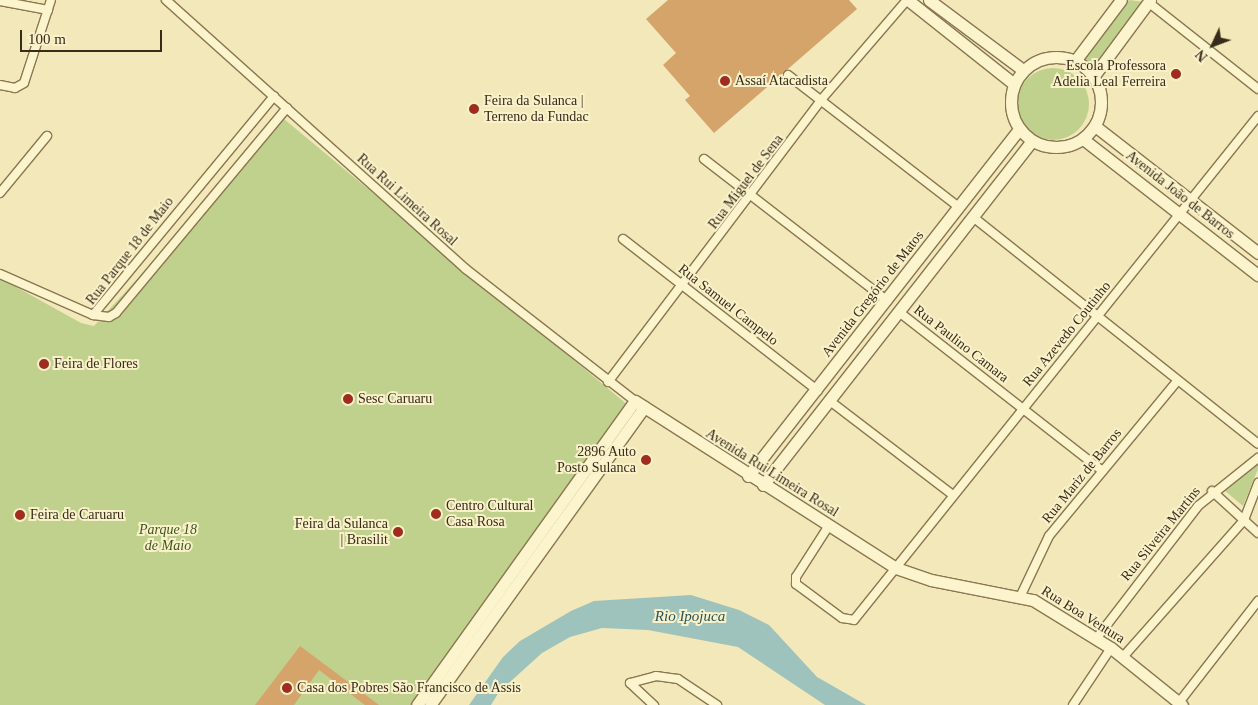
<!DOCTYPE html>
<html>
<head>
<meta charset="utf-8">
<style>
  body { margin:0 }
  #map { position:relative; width:1258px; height:705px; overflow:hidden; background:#f2e8b9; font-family:"Times New Roman",serif }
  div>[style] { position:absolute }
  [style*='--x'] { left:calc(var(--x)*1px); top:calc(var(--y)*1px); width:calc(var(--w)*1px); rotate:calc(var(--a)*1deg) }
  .green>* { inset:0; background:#c0d08d }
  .round { border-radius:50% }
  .water>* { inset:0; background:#9ec2bc }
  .building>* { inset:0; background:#d4a46b }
  .roads { filter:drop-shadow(1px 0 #8a7752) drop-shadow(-1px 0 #8a7752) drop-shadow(0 1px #8a7752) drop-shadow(0 -1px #8a7752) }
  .street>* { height:8px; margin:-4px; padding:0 4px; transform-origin:4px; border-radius:4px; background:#fcf4cd }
  .secondary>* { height:11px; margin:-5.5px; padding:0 5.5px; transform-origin:5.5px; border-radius:5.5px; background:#fcf4cd }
  .secondary>.ring { margin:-5.5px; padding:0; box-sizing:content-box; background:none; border:11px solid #fcf4cd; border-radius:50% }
  .dots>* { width:14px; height:14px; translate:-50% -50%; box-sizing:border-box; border:2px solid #f9f1c9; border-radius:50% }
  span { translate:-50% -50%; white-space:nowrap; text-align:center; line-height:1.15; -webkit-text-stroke:4px #f9f1c9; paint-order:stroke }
  .poi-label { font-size:14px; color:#372b19 }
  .right { translate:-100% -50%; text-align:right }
  .left { translate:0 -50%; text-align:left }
  .street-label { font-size:14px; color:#372b19 }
  .park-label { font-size:14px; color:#40561e; font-style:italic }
  .water-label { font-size:15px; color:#275559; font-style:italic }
  .north { position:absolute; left:1188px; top:20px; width:50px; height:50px; -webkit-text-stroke:4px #f9f1c9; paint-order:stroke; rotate:227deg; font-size:14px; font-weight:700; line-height:20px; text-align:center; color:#372b19 }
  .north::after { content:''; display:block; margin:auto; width:18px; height:22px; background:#372b19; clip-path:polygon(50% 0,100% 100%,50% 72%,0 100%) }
  .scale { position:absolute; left:20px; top:30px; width:142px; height:22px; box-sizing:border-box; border:2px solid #372b19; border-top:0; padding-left:6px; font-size:15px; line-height:18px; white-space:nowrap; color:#372b19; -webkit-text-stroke:4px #f9f1c9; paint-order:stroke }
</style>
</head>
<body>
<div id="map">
  <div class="green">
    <i style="clip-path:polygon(1129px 0,1144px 2px,1092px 70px,1081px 61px)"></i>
    <i class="round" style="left:1017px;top:68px;width:72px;height:72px"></i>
    <i style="clip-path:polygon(284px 119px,629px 406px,414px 705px,0 705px,0 278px,81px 323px,94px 326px)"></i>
    <i style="clip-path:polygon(1258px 456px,1258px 469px,1243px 506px,1218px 485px)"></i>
  </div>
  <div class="water">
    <i style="clip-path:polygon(691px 595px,739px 610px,769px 625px,817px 677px,866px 705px,825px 705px,738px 647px,648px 630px,602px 628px,570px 637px,542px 653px,499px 692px,491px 705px,469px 705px,503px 657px,520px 641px,571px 611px,594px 601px)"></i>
  </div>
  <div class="building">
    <i style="clip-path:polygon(668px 0,849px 0,857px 9px,714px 133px,685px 100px,690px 96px,663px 65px,676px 53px,646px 19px)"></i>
    <i style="clip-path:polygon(300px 646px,379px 705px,365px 705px,319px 670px,294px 705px,255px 705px)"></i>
  </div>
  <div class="roads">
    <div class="street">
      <i style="--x:166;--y:0;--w:403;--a:41.9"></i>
      <i style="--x:466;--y:269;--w:214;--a:38"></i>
      <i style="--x:0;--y:1;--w:49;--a:10.6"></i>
      <i style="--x:1148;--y:2;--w:140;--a:38.3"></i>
      <i style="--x:788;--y:75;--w:216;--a:37.7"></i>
      <i style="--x:0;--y:85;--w:15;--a:11"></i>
      <i style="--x:15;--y:88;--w:10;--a:-29"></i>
      <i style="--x:24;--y:83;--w:87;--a:-72"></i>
      <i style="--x:704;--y:159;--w:232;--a:37.7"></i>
      <i style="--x:0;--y:193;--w:74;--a:-50.5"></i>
      <i style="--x:973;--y:217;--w:364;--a:38.5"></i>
      <i style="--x:623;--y:239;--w:247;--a:37.9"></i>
      <i style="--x:0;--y:274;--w:102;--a:23.8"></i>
      <i style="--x:93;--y:315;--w:16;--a:7"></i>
      <i style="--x:109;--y:317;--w:8;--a:-30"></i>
      <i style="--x:116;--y:313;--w:267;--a:-50.2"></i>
      <i style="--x:899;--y:312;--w:256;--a:38"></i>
      <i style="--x:93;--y:315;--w:284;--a:-50.4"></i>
      <i style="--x:608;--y:382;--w:353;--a:-52.9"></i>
      <i style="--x:821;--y:100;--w:132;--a:-49.3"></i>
      <i style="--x:830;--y:401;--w:155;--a:37.4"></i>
      <i style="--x:1212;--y:491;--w:62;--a:42.4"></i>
      <i style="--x:828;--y:527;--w:59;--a:122.6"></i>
      <i style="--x:796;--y:577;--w:7;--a:90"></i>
      <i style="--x:796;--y:584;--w:57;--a:36.5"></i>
      <i style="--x:842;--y:618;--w:12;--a:9"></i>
      <i style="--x:854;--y:620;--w:646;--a:-51.28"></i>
      <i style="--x:1021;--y:595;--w:65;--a:-64.6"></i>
      <i style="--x:1049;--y:536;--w:201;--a:-50.4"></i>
      <i style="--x:1096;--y:639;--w:168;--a:-52.5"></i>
      <i style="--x:1198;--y:506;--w:77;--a:-38.7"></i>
      <i style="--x:1123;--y:657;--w:183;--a:-48.5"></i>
      <i style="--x:1244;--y:520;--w:40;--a:-69"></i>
      <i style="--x:630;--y:683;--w:27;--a:-15"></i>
      <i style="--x:656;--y:676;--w:22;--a:8"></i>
      <i style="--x:678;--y:679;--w:47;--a:33.7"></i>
      <i style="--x:630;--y:683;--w:33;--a:43"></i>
      <i style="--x:1073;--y:705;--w:69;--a:-56.3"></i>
      <i style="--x:1177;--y:705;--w:132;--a:-52.1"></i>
    </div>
    <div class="secondary">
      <i style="--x:908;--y:0;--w:135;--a:38.4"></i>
      <i style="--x:929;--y:0;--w:117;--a:36.7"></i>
      <i class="ring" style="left:1011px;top:57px;width:79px;height:79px"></i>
      <i style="--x:1075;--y:61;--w:76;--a:-53"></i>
      <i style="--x:1093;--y:77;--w:96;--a:-53.5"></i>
      <i style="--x:1095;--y:126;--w:207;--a:37.9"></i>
      <i style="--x:1083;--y:139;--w:222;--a:37.9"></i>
      <i style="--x:748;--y:476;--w:440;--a:-52"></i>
      <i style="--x:763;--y:485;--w:437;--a:-52"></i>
      <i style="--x:417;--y:705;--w:374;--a:-54.4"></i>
      <i style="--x:635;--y:401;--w:310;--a:32.6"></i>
      <i style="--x:896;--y:568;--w:37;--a:19"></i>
      <i style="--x:931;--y:580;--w:104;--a:11.1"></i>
      <i style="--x:1033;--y:600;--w:92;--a:31.6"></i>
      <i style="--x:1111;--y:648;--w:91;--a:38.8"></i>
      <i style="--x:430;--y:705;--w:367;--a:-54.3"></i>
    </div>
  </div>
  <div class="dots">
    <i style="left:1176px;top:74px;background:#9f2c1c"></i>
    <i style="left:725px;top:81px;background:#9f2c1c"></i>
    <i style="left:474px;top:109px;background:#9f2c1c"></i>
    <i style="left:44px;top:364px;background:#9f2c1c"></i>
    <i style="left:348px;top:399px;background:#9f2c1c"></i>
    <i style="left:646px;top:460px;background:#9f2c1c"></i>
    <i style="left:436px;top:514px;background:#9f2c1c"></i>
    <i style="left:20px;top:515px;background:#9f2c1c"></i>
    <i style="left:398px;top:532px;background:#9f2c1c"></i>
    <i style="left:287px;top:688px;background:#9f2c1c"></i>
  </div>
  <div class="poi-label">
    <span class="right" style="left:1166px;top:74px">Escola Professora<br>Adelia Leal Ferreira</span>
    <span class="left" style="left:735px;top:81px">Assaí Atacadista</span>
    <span class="left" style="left:484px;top:109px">Feira da Sulanca |<br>Terreno da Fundac</span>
    <span class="left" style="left:54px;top:364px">Feira de Flores</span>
    <span class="left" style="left:358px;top:399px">Sesc Caruaru</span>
    <span class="right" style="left:636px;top:460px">2896 Auto<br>Posto Sulanca</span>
    <span class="left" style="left:446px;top:514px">Centro Cultural<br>Casa Rosa</span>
    <span class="left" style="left:30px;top:515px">Feira de Caruaru</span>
    <span class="right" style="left:388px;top:532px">Feira da Sulanca<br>| Brasilit</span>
    <span class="left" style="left:297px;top:688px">Casa dos Pobres São Francisco de Assis</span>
  </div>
  <div class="street-label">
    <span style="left:746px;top:182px;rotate:-53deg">Rua Miguel de Sena</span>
    <span style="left:1180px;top:195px;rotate:38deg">Avenida João de Barros</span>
    <span style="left:407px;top:200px;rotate:42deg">Rua Rui Limeira Rosal</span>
    <span style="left:130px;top:251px;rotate:-52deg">Rua Parque 18 de Maio</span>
    <span style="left:873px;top:294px;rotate:-52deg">Avenida Gregório de Matos</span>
    <span style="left:728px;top:305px;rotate:38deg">Rua Samuel Campelo</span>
    <span style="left:1067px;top:334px;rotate:-51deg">Rua Azevedo Coutinho</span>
    <span style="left:961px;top:344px;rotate:38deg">Rua Paulino Camara</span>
    <span style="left:772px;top:473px;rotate:32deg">Avenida Rui Limeira Rosal</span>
    <span style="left:1082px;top:476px;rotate:-51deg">Rua Mariz de Barros</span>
    <span style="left:1161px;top:534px;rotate:-51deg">Rua Silveira Martins</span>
    <span style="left:1083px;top:615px;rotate:32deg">Rua Boa Ventura</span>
  </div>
  <div class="park-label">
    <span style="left:168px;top:538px">Parque 18<br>de Maio</span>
  </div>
  <div class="water-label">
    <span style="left:690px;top:617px">Rio Ipojuca</span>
  </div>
  <div class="north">N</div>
  <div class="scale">100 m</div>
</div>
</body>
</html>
